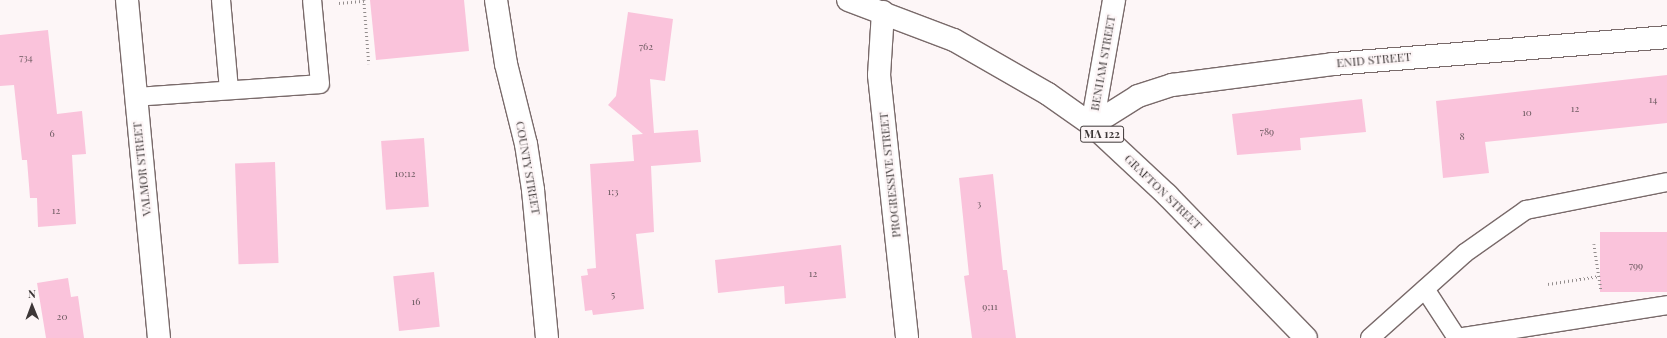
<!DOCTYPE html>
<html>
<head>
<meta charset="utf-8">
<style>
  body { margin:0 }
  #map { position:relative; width:1667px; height:338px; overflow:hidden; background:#fdf6f7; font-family:"Playfair Display",serif }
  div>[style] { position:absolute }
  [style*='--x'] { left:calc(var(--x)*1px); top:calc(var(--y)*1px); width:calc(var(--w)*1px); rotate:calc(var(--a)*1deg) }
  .building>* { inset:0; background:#fac3db; transform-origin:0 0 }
  .path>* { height:2.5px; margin-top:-1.25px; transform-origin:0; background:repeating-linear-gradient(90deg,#938d8d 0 1px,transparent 0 4px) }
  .roads { filter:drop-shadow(1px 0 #796a6a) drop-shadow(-1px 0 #796a6a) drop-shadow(0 1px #796a6a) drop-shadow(0 -1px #796a6a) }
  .service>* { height:18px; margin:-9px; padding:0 9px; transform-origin:9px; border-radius:9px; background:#fff }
  .minor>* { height:22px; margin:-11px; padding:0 11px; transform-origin:11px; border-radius:11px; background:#fff }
  .trunk>* { height:22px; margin:-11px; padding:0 11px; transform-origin:11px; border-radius:11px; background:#fff }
  span { translate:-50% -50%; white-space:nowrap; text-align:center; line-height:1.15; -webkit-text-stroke:4px #fdf6f7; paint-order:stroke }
  .number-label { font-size:10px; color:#6c5a60 }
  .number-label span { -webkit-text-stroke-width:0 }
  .shield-label span { padding:1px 3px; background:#fdf6f7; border:1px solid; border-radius:3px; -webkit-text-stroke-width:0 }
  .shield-label { font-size:11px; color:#3d3737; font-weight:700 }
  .street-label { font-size:12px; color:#3d3737 }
  .north { position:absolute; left:12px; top:286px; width:40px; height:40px; -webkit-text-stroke:3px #fdf6f7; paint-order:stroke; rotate:359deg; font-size:11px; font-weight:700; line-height:16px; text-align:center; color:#3d3737 }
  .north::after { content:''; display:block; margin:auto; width:14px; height:18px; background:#3d3737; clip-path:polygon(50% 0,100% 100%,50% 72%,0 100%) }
</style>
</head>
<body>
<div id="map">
  <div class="building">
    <i style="clip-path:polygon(370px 0,464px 0,469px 51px,376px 60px)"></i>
    <i style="clip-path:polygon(628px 12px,673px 19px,665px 81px,650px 79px,654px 133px,698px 130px,701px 162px,651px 166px,654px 232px,636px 234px,644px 309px,593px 315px,592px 310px,585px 311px,581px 276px,588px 275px,587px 269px,596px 268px,590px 164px,634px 161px,632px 135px,643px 134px,608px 105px,616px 96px)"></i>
    <i style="clip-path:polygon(48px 30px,57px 114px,82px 111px,86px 154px,72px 155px,76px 224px,38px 227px,37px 198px,30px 198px,27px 160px,22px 160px,14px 85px,0 86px,0 35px)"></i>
    <i style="clip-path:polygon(1667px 75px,1667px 123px,1485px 142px,1489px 173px,1443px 178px,1436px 101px)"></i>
    <i style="clip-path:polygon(1362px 99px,1366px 132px,1300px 138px,1301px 150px,1237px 155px,1232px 114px)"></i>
    <i style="left:424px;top:138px;width:69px;height:43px;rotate:86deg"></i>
    <i style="left:275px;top:162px;width:101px;height:40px;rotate:88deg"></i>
    <i style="clip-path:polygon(993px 174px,1003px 270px,1007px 270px,1016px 338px,972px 338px,964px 276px,969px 275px,959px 178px)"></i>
    <i style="left:1667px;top:232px;width:60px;height:67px;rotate:90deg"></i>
    <i style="clip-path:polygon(841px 245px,846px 298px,785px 304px,784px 286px,718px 293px,715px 260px)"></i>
    <i style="left:434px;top:272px;width:55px;height:41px;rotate:84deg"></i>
    <i style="clip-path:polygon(68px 278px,71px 297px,78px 296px,84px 338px,46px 338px,37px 283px)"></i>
  </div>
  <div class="path">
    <i style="--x:364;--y:0;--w:64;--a:85.5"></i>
    <i style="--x:339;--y:3;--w:25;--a:-5"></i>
    <i style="--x:1594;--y:244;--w:46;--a:81.2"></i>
    <i style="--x:1548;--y:284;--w:52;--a:-8.9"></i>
  </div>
  <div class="roads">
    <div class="service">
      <i style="--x:221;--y:0;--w:90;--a:84.9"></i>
      <i style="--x:135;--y:97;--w:185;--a:-4"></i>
      <i style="--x:320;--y:84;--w:84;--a:-95.4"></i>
      <i style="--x:1425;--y:289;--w:59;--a:56.9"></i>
      <i style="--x:1370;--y:338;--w:127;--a:-41.8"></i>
      <i style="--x:1465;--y:253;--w:75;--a:-35.2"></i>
      <i style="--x:1526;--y:210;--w:144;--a:-11.2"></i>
      <i style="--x:1457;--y:338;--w:213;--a:-8.9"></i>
    </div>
    <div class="minor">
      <i style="--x:127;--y:0;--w:340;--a:84.6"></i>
      <i style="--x:496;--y:0;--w:65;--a:81.1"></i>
      <i style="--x:506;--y:64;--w:82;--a:76"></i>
      <i style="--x:526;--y:144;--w:47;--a:81.3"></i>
      <i style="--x:533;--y:190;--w:149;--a:84.6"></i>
      <i style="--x:883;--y:12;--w:63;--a:93.6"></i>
      <i style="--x:879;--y:75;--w:264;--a:83.9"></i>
      <i style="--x:1092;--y:125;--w:54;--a:-32.2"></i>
      <i style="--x:1138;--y:96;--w:36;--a:-18"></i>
      <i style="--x:1172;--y:85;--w:162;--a:-7.4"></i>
      <i style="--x:1333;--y:64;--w:335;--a:-4.6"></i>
      <i style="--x:1092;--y:125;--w:127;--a:-80"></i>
    </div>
    <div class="trunk">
      <i style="--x:848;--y:0;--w:113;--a:20.7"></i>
      <i style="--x:954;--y:40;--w:108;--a:29.9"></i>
      <i style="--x:1048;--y:94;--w:54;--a:35.2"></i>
      <i style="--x:1092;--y:125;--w:103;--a:43"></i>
      <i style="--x:1167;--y:195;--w:199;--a:45.8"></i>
    </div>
  </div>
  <div class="number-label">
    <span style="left:646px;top:47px">762</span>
    <span style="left:26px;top:58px">734</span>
    <span style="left:1653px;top:100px">14</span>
    <span style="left:1575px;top:109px">12</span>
    <span style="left:1527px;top:113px">10</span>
    <span style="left:1267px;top:132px">789</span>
    <span style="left:52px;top:134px">6</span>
    <span style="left:1462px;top:137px">8</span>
    <span style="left:405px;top:174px">10;12</span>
    <span style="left:613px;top:192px">1;3</span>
    <span style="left:979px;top:204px">3</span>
    <span style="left:56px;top:211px">12</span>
    <span style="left:1636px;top:266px">799</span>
    <span style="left:813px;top:274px">12</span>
    <span style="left:613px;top:295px">5</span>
    <span style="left:416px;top:302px">16</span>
    <span style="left:990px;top:307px">9;11</span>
    <span style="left:62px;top:317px">20</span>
  </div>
  <div class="shield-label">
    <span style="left:1102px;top:134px">MA 122</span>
  </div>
  <div class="street-label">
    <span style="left:1374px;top:60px;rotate:-5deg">ENID STREET</span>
    <span style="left:1103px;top:63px;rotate:-80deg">BENHAM STREET</span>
    <span style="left:528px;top:168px;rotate:80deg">COUNTY STREET</span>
    <span style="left:142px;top:169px;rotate:-96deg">VALMOR STREET</span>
    <span style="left:890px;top:175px;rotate:-96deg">PROGRESSIVE STREET</span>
    <span style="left:1163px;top:192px;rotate:44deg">GRAFTON STREET</span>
  </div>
  <div class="north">N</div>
</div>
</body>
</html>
